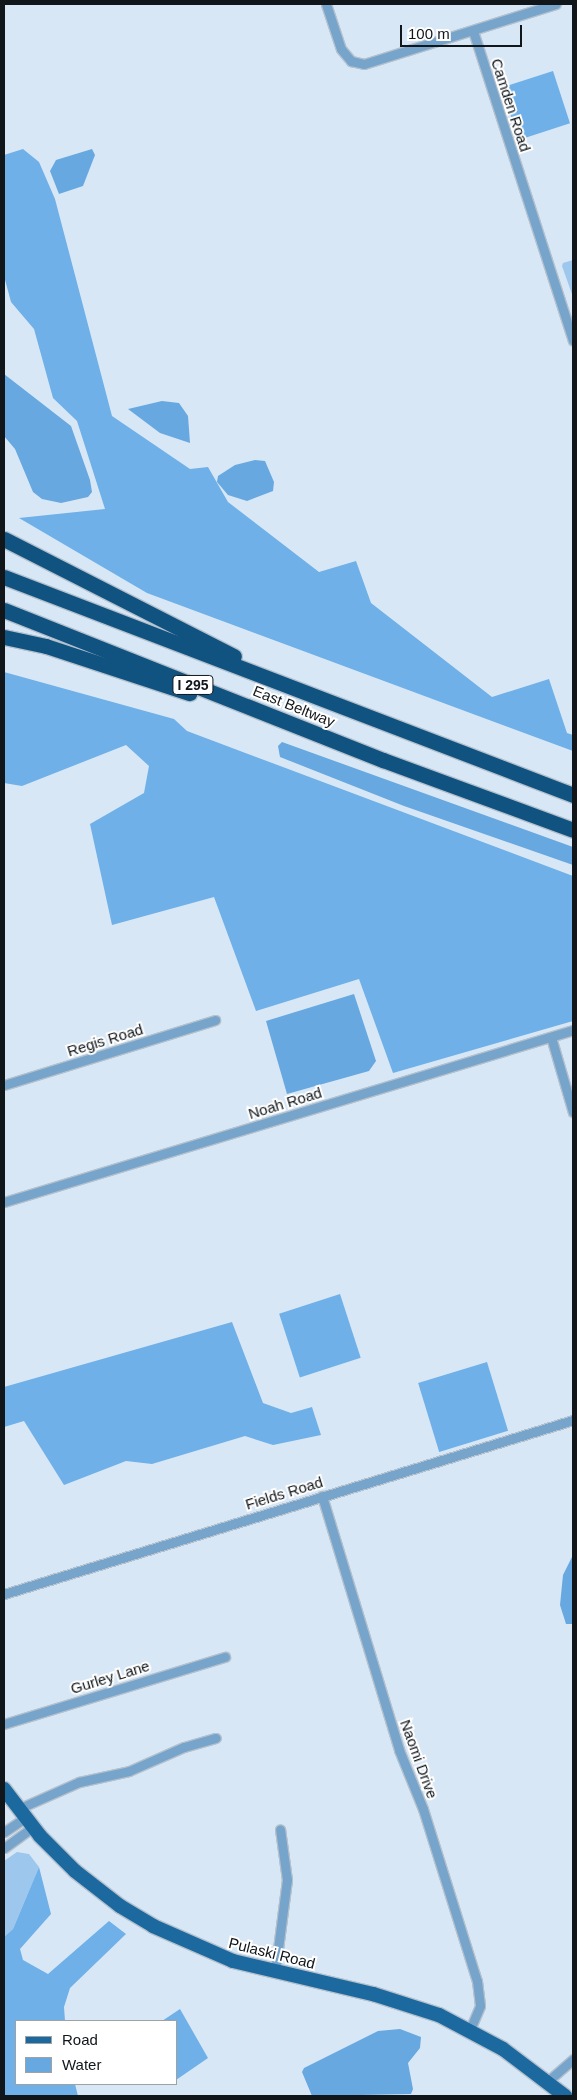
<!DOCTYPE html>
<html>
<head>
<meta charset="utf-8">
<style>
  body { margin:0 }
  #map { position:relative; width:577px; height:2100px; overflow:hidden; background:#d8e7f5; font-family:Helvetica,sans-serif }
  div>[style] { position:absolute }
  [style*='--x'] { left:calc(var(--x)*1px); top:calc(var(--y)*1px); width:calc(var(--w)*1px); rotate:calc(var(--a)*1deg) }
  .green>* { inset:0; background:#9dc7ec }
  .forest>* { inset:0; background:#6eb0e7; transform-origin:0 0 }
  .water>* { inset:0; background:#66a8df }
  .roads { filter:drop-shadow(1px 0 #b4c1ce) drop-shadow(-1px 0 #b4c1ce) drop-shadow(0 1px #b4c1ce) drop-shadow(0 -1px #b4c1ce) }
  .minor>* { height:9px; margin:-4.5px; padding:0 4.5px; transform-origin:4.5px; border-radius:4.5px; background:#77a4ca }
  .primary>* { height:14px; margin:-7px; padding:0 7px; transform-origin:7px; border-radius:7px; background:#1c699f }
  .motorway>* { height:15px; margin:-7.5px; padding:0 7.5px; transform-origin:7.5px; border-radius:7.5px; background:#105381 }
  span { translate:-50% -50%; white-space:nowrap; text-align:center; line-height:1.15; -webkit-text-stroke:4px #fff; paint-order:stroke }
  .shield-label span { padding:1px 4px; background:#fff; border:1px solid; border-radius:4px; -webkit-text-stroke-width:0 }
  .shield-label { font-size:14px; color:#10161a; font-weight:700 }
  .street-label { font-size:15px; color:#10161a }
  .frame { position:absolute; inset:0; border:5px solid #10161a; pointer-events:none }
  .legend { position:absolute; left:15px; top:2020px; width:162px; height:65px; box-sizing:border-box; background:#fff; border:1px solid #9fa2a3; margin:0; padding:6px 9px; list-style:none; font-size:15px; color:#10161a }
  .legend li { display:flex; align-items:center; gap:10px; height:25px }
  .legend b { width:25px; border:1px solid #9fa2a3 }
  .scale { position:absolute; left:400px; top:25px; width:122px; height:22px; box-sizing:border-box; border:2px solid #10161a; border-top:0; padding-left:6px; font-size:15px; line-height:18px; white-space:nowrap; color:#10161a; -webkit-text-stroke:4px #fff; paint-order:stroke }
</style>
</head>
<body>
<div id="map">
  <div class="green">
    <i style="clip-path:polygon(573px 260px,573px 297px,562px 266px,563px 263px)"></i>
    <i style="clip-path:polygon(17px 1852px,29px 1854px,39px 1867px,13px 1929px,4px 1937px,4px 1861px)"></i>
  </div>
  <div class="forest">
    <i style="left:553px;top:71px;width:55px;height:54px;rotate:72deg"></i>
    <i style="clip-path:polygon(23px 149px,39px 162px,55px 199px,112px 416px,190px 469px,208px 467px,228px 502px,319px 572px,356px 561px,371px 603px,492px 697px,549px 679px,567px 733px,573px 735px,573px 751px,147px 593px,19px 518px,105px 509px,77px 421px,53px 398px,34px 329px,11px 302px,4px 276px,4px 155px)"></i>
    <i style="clip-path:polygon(4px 672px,174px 719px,187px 731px,573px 876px,573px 1021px,393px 1073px,359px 979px,256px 1011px,214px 897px,112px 925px,90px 824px,144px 793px,149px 766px,126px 745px,22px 786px,4px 783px)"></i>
    <i style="left:340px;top:1294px;width:67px;height:64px;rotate:72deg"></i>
    <i style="clip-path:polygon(232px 1322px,263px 1403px,291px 1413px,312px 1407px,321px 1435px,273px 1445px,245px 1436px,152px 1464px,126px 1461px,64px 1485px,24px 1421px,4px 1427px,4px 1387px)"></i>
    <i style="left:487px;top:1362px;width:72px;height:72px;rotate:73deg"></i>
    <i style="clip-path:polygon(39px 1867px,51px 1914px,20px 1949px,23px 1960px,48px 1974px,109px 1921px,126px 1934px,70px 1988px,64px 2007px,65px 2021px,16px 2021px,16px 2084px,75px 2084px,78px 2096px,4px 2096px,4px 1937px,13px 1929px)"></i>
    <i style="clip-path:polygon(180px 2009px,208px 2058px,176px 2080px,176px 2021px,162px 2021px)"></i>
  </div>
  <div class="water">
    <i style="clip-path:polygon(92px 149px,95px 155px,83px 186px,59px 194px,50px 171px,56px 160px)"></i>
    <i style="clip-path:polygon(4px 374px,71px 426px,90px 480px,92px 492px,88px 497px,61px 503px,42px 499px,33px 492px,15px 449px,4px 436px)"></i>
    <i style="clip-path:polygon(162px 401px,179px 403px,188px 416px,190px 443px,160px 433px,128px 409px)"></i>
    <i style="clip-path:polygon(255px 460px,265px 461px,274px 482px,273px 491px,247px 501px,228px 495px,217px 482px,218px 476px,235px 465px)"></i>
    <i style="clip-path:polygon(282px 742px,573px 847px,573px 865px,404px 806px,280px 757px,278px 746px)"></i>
    <i style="clip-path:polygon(354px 994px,376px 1061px,369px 1071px,287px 1094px,266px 1021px)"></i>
    <i style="clip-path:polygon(573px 1555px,573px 1624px,566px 1624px,560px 1605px,563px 1575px)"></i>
    <i style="clip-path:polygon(400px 2029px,421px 2037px,420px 2048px,408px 2063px,413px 2089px,411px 2094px,312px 2096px,302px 2072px,304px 2068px,378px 2031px)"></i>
  </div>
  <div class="roads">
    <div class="minor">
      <i style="--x:326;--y:4;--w:47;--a:71.6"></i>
      <i style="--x:341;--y:49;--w:16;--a:50"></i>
      <i style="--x:351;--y:61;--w:13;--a:13"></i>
      <i style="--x:364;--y:64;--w:201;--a:-17.4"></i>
      <i style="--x:473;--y:31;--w:325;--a:72.1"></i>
      <i style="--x:551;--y:1037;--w:78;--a:73.7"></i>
      <i style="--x:4;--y:1085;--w:221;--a:-17.1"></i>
      <i style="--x:4;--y:1202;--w:594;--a:-16.82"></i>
      <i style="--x:322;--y:1496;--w:265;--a:73.1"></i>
      <i style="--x:399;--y:1750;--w:64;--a:67.9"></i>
      <i style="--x:423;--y:1809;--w:180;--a:72.6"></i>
      <i style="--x:477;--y:1981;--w:25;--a:83"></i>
      <i style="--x:480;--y:2006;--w:25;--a:113"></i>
      <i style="--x:4;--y:1594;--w:595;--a:-17"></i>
      <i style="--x:4;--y:1724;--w:231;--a:-16.9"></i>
      <i style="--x:18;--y:1809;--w:67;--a:-23.9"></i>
      <i style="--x:79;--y:1782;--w:51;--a:-12.4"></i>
      <i style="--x:129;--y:1771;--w:60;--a:-23.6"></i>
      <i style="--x:184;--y:1747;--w:33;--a:-16"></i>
      <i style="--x:4;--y:1832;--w:25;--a:-34"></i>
      <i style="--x:4;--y:1848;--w:36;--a:-36"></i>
      <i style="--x:275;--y:1972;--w:93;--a:-82.6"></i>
      <i style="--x:287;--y:1880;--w:51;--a:-97.8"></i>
      <i style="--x:548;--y:2081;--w:33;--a:-41"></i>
    </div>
    <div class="primary">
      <i style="--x:4;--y:1789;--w:59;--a:52.5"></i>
      <i style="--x:40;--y:1836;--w:49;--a:45"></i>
      <i style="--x:75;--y:1871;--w:57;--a:37.9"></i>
      <i style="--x:120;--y:1906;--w:39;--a:31"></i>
      <i style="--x:153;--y:1926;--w:87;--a:23.6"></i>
      <i style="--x:233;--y:1961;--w:144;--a:13.3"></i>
      <i style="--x:373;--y:1994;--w:69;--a:17.7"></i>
      <i style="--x:439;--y:2015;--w:72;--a:28"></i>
      <i style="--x:503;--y:2049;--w:78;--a:37.2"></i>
    </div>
    <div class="motorway">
      <i style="--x:4;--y:539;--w:258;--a:27"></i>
      <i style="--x:4;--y:577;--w:609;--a:20.96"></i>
      <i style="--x:4;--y:610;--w:408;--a:21.6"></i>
      <i style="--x:383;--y:760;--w:202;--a:20.2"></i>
      <i style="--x:4;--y:637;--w:43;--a:12.1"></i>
      <i style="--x:46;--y:646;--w:151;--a:18.2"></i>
    </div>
  </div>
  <div class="shield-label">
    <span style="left:193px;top:685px">I 295</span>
  </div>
  <div class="street-label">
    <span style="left:511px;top:105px;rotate:72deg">Camden Road</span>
    <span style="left:294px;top:706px;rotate:22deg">East Beltway</span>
    <span style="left:105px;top:1040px;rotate:-17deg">Regis Road</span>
    <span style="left:285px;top:1103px;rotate:-17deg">Noah Road</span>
    <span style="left:284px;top:1493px;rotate:-17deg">Fields Road</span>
    <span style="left:110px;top:1677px;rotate:-17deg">Gurley Lane</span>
    <span style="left:419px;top:1759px;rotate:70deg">Naomi Drive</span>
    <span style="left:272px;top:1953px;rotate:14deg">Pulaski Road</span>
  </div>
  <div class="frame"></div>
  <ul class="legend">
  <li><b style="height:6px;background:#1c699f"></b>Road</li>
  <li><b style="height:14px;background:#66a8df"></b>Water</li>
  </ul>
  <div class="scale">100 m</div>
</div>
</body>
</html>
